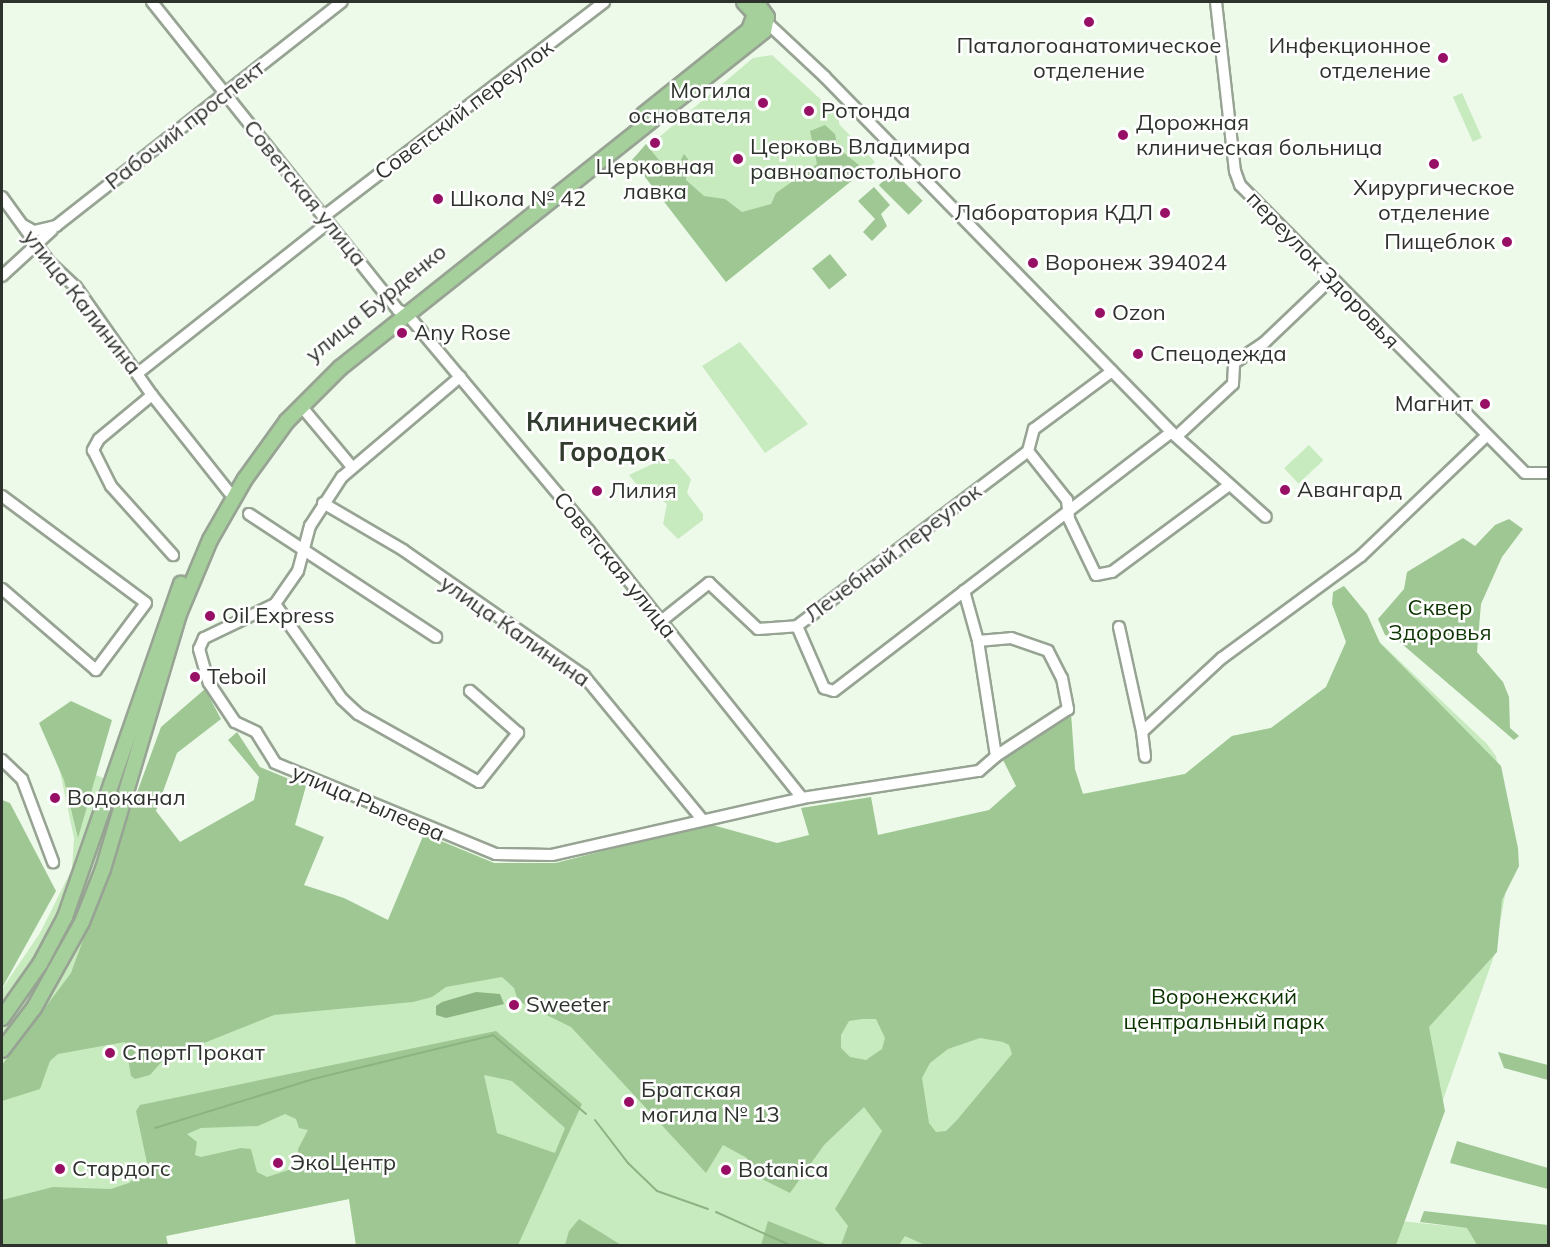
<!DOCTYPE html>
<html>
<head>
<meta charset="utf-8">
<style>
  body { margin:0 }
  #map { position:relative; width:1550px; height:1247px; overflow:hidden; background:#edfaea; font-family:Mulish,sans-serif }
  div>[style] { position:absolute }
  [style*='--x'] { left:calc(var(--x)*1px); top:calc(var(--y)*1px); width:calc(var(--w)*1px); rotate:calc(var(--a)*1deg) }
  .green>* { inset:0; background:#c8eabf; transform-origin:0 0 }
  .forest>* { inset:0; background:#9fc794; transform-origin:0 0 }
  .water>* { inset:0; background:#8cb382 }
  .stream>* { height:2px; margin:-1px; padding:0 1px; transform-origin:1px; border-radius:1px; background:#8cb382 }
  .roads { filter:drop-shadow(2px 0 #97a393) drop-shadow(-2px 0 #97a393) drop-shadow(0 2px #97a393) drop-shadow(0 -2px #97a393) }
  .minor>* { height:10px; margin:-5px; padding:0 5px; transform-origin:5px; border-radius:5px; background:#fff }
  .major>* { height:14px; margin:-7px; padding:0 7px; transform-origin:7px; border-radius:7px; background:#a6d09b }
  .dots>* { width:16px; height:16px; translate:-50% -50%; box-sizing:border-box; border:3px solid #fff; border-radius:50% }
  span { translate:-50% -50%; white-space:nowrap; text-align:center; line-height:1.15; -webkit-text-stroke:5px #fff; paint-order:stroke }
  .poi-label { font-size:22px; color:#2e322c }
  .right { translate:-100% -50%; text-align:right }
  .left { translate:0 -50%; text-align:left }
  .street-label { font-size:22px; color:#2e322c }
  .park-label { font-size:22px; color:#0c3400 }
  .quarter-label { font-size:26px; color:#313b2e; font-weight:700 }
  .frame { position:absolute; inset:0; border:3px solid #2e322c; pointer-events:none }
</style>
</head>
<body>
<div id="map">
  <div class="green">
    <i style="clip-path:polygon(772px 55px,839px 116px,839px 124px,875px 162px,726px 282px,632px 160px,753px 58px)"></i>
    <i style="left:1462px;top:93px;width:49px;height:10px;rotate:66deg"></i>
    <i style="clip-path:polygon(740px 342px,808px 424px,765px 453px,702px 366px)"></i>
    <i style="left:1309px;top:445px;width:21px;height:34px;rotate:47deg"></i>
    <i style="clip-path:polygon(663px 459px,674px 459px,691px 479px,687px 493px,703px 514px,703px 520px,678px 539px,663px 524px,667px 504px,649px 491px,644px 494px,629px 475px)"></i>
    <i style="clip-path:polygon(1366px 629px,1487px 744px,1496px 756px,1514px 847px,1494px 956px,1400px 1221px,1548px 1236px,1548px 1245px,356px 1246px,349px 1199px,166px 1236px,168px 1245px,2px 1246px,2px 989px,40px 933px,72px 869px,74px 838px,57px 758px,144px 796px,183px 848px,388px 920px,424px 834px,494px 863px,556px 863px,709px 824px,728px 886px,1082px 794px,1185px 774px,1232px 736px,1271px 728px,1326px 687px,1346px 642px)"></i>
  </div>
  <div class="forest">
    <i style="clip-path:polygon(825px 125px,835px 134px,838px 148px,865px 170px,726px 282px,632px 160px,646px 144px,672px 176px,684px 154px,688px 159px,686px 180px,704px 196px,725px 199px,742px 212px,771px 204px,776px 193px,817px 164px,810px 131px)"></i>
    <i style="left:893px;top:171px;width:42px;height:20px;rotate:45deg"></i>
    <i style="clip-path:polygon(874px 187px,890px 205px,881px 214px,887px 226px,872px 241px,863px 232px,875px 219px,858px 201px)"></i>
    <i style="left:830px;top:254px;width:27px;height:23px;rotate:51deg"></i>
    <i style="clip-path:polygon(1509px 519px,1523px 529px,1502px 557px,1481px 604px,1477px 652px,1503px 682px,1509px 697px,1510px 728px,1519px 736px,1514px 740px,1395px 638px,1385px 635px,1378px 619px,1404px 589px,1407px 572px,1463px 538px,1475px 546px,1495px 525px)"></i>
    <i style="clip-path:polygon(evenodd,1344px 586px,1367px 614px,1380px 643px,1501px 766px,1518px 848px,1519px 866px,1502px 900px,1497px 952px,1429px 1027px,1445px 1111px,1396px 1245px,927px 1246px,905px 1236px,899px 1245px,841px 1245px,848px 1226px,835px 1209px,882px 1131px,864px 1107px,824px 1145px,790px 1193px,760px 1178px,749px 1169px,747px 1158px,723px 1145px,706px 1173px,571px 1027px,518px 1001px,514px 988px,502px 977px,446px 987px,432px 997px,413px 1002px,274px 1015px,164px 1059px,150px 1075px,135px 1079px,131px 1076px,125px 1042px,58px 1054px,50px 1061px,40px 1089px,2px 1101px,2px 1065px,71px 973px,161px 727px,205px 689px,221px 719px,177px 753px,156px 811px,180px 842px,254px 800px,259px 777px,228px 740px,237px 732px,260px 767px,306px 786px,295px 825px,324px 837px,304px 885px,344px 898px,388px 920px,424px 834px,494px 863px,556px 863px,709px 824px,777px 843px,809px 835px,801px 808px,871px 797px,878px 835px,989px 810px,1016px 786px,1003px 760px,1071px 713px,1075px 769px,1083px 794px,1185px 774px,1232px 736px,1271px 728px,1326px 687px,1346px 642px,1332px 604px,1333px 592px,1344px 586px,862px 1019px,876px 1019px,885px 1038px,882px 1049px,866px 1060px,850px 1057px,841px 1048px,841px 1035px,849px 1021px,862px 1019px,1344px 586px,980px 1038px,1003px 1042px,1009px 1045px,1012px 1054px,957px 1120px,946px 1131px,936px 1132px,929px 1123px,922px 1078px,930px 1063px,948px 1049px,980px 1038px)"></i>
    <i style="clip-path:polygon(71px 701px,112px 720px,78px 838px,64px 780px,39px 723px)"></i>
    <i style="clip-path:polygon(2px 800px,10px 803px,56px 891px,2px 988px)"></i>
    <i style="clip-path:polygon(evenodd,496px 1031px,582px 1104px,518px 1245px,356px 1245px,349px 1199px,166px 1236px,168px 1245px,2px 1245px,2px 1200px,53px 1187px,111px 1189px,129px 1183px,143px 1170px,147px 1163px,136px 1111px,140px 1105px,496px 1031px,484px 1075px,512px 1081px,565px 1128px,555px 1153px,497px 1133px,484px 1075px,496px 1031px,285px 1114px,296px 1119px,299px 1128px,308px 1130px,298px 1149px,298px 1167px,267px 1177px,257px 1172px,251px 1149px,241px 1148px,201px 1157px,195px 1155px,197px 1142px,187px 1134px,201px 1128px,258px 1126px,285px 1114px)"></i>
    <i style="clip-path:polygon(1498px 1052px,1548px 1065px,1548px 1080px,1504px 1068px)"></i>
    <i style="clip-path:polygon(1457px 1141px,1548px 1168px,1548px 1189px,1450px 1163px)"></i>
    <i style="clip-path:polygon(1424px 1211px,1548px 1225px,1548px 1245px,1477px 1245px,1467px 1228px,1420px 1222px)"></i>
    <i style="clip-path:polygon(579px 1219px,605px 1235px,621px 1245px,565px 1245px,569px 1231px)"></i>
    <i style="clip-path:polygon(768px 1221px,828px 1245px,761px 1245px)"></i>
  </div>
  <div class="water">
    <i style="clip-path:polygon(476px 992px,500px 994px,504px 1004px,446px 1018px,436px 1015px,436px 1006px,442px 1002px)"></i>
  </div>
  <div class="stream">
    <i style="--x:595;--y:1120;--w:54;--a:52.5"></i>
    <i style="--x:628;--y:1163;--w:40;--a:44"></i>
    <i style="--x:657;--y:1191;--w:54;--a:19.4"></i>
    <i style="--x:155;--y:1128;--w:165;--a:-17.2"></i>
    <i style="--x:313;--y:1079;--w:185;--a:-13.7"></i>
    <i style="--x:493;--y:1035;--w:122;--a:40.3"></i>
    <i style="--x:716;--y:1212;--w:83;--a:24.1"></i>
  </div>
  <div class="roads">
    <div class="minor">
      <i style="--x:152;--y:2;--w:394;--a:51.4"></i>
      <i style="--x:398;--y:310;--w:10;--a:24"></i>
      <i style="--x:407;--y:314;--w:283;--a:50"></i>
      <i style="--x:589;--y:531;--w:342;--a:51.4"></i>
      <i style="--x:1216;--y:2;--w:170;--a:83.6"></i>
      <i style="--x:1235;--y:171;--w:15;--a:70"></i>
      <i style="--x:1240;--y:185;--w:405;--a:45.3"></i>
      <i style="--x:1525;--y:473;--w:23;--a:0"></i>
      <i style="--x:762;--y:18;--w:86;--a:43.1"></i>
      <i style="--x:825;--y:77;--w:496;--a:45.7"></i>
      <i style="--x:1171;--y:432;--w:127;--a:41.8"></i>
      <i style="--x:2;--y:197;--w:82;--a:54"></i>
      <i style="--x:50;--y:263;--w:35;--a:43"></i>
      <i style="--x:76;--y:287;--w:132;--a:54.9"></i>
      <i style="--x:152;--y:395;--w:124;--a:51.6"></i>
      <i style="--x:323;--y:217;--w:354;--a:-37.4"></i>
      <i style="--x:23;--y:225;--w:13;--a:29"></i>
      <i style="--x:34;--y:231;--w:23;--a:-13"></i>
      <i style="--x:56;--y:226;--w:363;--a:-38.1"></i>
      <i style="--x:2;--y:276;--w:68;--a:-42.6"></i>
      <i style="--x:138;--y:373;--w:242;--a:-38.3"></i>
      <i style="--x:152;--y:395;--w:69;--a:140.3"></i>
      <i style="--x:99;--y:439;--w:13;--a:119"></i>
      <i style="--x:93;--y:450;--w:40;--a:63.4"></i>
      <i style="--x:111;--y:486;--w:93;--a:48.1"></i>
      <i style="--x:301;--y:406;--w:80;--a:50.1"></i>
      <i style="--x:1177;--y:436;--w:76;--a:-42.9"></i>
      <i style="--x:1233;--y:384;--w:21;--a:-87"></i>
      <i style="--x:1234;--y:363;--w:37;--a:-34"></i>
      <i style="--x:1265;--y:342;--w:93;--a:-43.7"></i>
      <i style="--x:1028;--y:451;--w:63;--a:51.5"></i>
      <i style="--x:1067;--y:500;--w:19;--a:84"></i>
      <i style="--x:1069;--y:519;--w:62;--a:64.3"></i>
      <i style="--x:1096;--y:575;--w:16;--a:-11"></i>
      <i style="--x:1112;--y:572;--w:144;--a:-36.6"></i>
      <i style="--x:2;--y:496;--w:179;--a:36.6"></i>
      <i style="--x:146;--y:603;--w:84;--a:126.7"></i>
      <i style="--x:96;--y:670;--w:124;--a:-139.2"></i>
      <i style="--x:323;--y:503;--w:93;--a:30.4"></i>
      <i style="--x:403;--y:550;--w:221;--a:34.8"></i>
      <i style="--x:584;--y:676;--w:184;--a:50.5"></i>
      <i style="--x:249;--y:514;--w:224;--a:33.3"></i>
      <i style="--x:275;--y:604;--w:79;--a:154.4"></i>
      <i style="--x:204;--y:638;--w:12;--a:114"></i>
      <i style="--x:199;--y:649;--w:35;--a:74"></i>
      <i style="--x:209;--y:683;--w:47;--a:56.3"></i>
      <i style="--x:235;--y:722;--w:23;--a:25"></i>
      <i style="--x:256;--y:732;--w:36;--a:58"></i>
      <i style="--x:275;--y:763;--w:239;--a:22.4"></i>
      <i style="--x:496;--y:854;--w:56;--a:1"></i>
      <i style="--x:552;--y:855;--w:256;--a:-12.8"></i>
      <i style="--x:802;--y:798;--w:179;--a:-8.7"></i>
      <i style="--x:979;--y:771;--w:23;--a:-41"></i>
      <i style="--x:996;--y:756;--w:116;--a:-98.9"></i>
      <i style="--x:978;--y:641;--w:52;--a:-105.6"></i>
      <i style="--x:275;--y:604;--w:116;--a:54.8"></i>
      <i style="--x:342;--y:699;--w:22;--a:43"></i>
      <i style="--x:358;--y:714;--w:139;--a:29.3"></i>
      <i style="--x:479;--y:782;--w:63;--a:-51.5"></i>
      <i style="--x:518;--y:733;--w:64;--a:-138.8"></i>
      <i style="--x:275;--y:604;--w:40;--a:-55.1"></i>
      <i style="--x:298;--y:571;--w:47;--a:-75.1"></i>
      <i style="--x:310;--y:526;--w:59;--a:-56.9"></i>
      <i style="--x:342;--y:477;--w:155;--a:-40.3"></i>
      <i style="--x:660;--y:622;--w:63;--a:-38.5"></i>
      <i style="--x:709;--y:583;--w:67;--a:43.2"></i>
      <i style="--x:758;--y:629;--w:39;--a:-4"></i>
      <i style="--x:797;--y:626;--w:290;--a:-37.1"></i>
      <i style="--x:1028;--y:451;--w:23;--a:-75"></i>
      <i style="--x:1034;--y:429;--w:97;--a:-36.6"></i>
      <i style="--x:797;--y:626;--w:68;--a:66.5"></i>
      <i style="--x:824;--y:688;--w:10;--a:17"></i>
      <i style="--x:834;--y:691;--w:425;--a:-37.5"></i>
      <i style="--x:1119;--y:627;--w:107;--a:77.6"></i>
      <i style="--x:1142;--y:732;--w:109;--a:-42.8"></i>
      <i style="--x:1222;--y:658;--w:172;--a:-36.3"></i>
      <i style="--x:1361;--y:556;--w:173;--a:-43.8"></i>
      <i style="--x:978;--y:641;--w:33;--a:-5"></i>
      <i style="--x:1011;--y:638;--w:39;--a:19"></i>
      <i style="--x:1048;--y:651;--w:30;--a:63"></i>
      <i style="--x:1062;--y:678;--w:32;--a:79"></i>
      <i style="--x:1068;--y:709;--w:86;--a:146.9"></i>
      <i style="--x:1142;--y:732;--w:25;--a:83"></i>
      <i style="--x:2;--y:760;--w:28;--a:44"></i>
      <i style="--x:22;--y:779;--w:89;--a:69.5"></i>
    </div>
    <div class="major">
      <i style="--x:643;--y:115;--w:136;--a:-38.7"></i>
      <i style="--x:749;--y:30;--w:17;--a:-69"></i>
      <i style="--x:755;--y:14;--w:16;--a:-133"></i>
      <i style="--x:2;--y:1018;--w:66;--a:-54.9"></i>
      <i style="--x:40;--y:964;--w:53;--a:-62"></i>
      <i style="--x:65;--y:917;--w:353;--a:-70.8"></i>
      <i style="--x:2;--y:1050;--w:53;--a:-52.7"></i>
      <i style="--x:34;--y:1008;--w:98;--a:-60.8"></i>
      <i style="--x:82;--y:922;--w:57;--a:-68.4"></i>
      <i style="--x:103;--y:869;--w:266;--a:-73.4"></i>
      <i style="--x:179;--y:614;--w:80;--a:-67.3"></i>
      <i style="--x:210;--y:540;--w:70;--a:-60.2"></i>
      <i style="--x:245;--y:479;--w:72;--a:-54.1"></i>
      <i style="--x:287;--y:421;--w:75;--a:-45"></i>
      <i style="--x:340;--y:368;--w:542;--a:-38.48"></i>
      <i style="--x:764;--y:31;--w:14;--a:-78"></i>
      <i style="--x:767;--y:17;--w:19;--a:-126"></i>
    </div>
  </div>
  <div class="dots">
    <i style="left:1089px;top:22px;background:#981066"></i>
    <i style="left:1443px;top:58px;background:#981066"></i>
    <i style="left:763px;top:103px;background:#981066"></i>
    <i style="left:809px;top:111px;background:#981066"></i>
    <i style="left:1123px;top:135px;background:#981066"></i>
    <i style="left:655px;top:143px;background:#981066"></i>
    <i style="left:738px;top:159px;background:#981066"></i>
    <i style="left:1434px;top:164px;background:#981066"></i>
    <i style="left:438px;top:199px;background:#981066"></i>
    <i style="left:1165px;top:213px;background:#981066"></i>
    <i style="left:1507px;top:242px;background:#981066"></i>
    <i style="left:1033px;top:263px;background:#981066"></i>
    <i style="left:1100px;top:313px;background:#981066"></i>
    <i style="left:402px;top:333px;background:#981066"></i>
    <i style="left:1138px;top:354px;background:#981066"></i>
    <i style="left:1485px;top:404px;background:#981066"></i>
    <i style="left:1285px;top:490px;background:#981066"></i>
    <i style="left:597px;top:491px;background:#981066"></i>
    <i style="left:210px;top:616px;background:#981066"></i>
    <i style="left:195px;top:677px;background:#981066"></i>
    <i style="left:55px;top:798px;background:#981066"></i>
    <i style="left:514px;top:1005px;background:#981066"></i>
    <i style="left:110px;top:1053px;background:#981066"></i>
    <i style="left:629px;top:1102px;background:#981066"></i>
    <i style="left:278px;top:1163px;background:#981066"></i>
    <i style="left:60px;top:1169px;background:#981066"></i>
    <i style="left:726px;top:1170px;background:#981066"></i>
  </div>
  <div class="poi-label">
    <span style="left:1089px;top:58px">Паталогоанатомическое<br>отделение</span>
    <span class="right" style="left:1431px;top:58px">Инфекционное<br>отделение</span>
    <span class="right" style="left:751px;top:103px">Могила<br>основателя</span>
    <span class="left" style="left:821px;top:111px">Ротонда</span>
    <span class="left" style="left:1136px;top:135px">Дорожная<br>клиническая больница</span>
    <span class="left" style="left:750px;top:159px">Церковь Владимира<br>равноапостольного</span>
    <span style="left:655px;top:179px">Церковная<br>лавка</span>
    <span style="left:1434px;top:200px">Хирургическое<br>отделение</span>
    <span class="left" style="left:450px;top:199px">Школа № 42</span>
    <span class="right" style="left:1153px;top:213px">Лаборатория КДЛ</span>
    <span class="right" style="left:1495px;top:242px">Пищеблок</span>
    <span class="left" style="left:1045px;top:263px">Воронеж 394024</span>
    <span class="left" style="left:1112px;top:313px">Ozon</span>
    <span class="left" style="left:414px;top:333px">Any Rose</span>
    <span class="left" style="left:1150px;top:354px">Спецодежда</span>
    <span class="right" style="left:1473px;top:404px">Магнит</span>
    <span class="left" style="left:1297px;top:490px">Авангард</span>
    <span class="left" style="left:609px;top:491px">Лилия</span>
    <span class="left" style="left:222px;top:616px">Oil Express</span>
    <span class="left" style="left:207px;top:677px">Teboil</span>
    <span class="left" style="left:67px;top:798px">Водоканал</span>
    <span class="left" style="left:526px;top:1005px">Sweeter</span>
    <span class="left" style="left:122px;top:1053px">СпортПрокат</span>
    <span class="left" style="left:641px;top:1102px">Братская<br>могила № 13</span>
    <span class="left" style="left:290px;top:1163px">ЭкоЦентр</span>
    <span class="left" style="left:72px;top:1169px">Стардогс</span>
    <span class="left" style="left:738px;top:1170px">Botanica</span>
  </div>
  <div class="street-label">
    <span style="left:464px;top:110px;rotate:-37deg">Советский переулок</span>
    <span style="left:185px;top:125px;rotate:-38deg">Рабочий проспект</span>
    <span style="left:305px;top:193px;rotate:51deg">Советская улица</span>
    <span style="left:1323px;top:270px;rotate:46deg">переулок Здоровья</span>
    <span style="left:82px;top:302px;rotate:52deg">улица Калинина</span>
    <span style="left:376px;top:303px;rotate:-39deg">улица Бурденко</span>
    <span style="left:893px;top:553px;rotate:-37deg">Лечебный переулок</span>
    <span style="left:615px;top:565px;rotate:51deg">Советская улица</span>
    <span style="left:515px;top:631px;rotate:35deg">улица Калинина</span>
    <span style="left:368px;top:803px;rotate:23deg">улица Рылеева</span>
  </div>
  <div class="park-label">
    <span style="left:1440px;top:620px">Сквер<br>Здоровья</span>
    <span style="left:1224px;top:1009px">Воронежский<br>центральный парк</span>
  </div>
  <div class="quarter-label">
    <span style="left:612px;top:437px">Клинический<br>Городок</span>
  </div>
  <div class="frame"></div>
</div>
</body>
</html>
